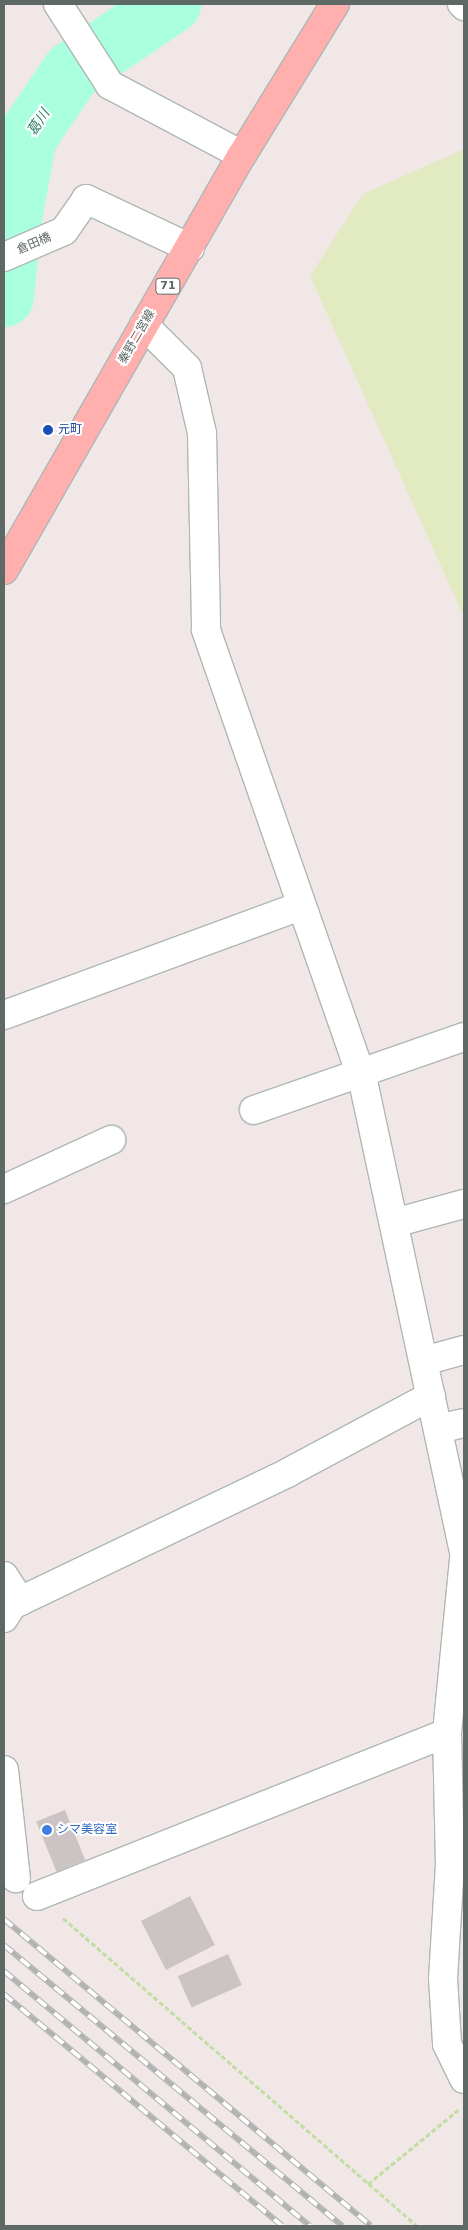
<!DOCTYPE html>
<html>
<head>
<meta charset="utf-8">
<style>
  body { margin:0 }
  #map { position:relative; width:468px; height:2230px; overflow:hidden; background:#f1e7e7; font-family:"DejaVu Sans","Noto Sans JP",sans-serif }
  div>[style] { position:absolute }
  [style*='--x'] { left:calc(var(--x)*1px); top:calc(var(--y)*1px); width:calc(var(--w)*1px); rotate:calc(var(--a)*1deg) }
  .green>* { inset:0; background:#e2eac2 }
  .river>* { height:60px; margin:-30px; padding:0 30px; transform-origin:30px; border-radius:30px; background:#a9ffde }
  .building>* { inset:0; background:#ccc3c5; transform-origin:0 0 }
  .path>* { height:3px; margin-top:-1.5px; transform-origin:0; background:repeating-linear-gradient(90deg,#c3dda4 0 5px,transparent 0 7.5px) }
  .roads { filter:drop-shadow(1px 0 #afb7b6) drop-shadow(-1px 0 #afb7b6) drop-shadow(0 1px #afb7b6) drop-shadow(0 -1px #afb7b6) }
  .minor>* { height:28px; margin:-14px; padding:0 14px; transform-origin:14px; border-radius:14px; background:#fff }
  .major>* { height:28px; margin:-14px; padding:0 14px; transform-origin:14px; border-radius:14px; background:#ffb0ae }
  .rail>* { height:5.5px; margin-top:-2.75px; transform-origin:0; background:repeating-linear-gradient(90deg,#fff 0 11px,#b1b3b2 0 22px); box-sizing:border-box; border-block:1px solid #b1b3b2 }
  .dots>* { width:14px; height:14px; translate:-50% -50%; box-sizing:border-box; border:2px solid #fff; border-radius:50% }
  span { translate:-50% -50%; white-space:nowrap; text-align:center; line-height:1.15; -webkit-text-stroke:4px #fff; paint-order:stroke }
  .shield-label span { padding:1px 4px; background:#fff; border:1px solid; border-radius:4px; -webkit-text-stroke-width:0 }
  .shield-label { font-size:11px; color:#5e6865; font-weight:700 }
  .street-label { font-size:12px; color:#5e6865 }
  .transit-label { font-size:12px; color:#164399 }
  .left { translate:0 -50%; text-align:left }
  .shop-label { font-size:12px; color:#366cbe }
  .water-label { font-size:14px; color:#2e8168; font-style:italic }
  .frame { position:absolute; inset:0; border:5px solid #5e6865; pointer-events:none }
</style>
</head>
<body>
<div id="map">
  <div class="green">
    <i style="clip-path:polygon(464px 149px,464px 617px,310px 276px,363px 194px)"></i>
  </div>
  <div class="river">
    <i style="--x:4;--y:297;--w:79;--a:-84.2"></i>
    <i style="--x:12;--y:218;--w:82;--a:-79.5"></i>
    <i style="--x:27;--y:137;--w:80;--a:-55.7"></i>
    <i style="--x:72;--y:71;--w:120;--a:-34.1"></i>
  </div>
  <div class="building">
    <i style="left:65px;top:1810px;width:54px;height:31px;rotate:68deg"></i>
    <i style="left:190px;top:1896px;width:55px;height:55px;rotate:63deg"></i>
    <i style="left:228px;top:1954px;width:34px;height:55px;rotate:66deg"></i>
  </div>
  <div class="path">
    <i style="--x:63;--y:1918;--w:469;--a:41"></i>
    <i style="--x:368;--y:2184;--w:117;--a:-39.4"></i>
  </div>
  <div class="roads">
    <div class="minor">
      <i style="--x:58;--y:4;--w:96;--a:57.3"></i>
      <i style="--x:110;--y:85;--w:149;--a:27.9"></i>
      <i style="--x:462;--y:4;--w:3;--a:45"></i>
      <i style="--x:4;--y:257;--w:65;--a:-23.4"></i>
      <i style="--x:64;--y:231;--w:39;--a:-55"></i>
      <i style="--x:86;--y:199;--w:115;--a:25.2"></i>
      <i style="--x:144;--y:325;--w:61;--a:45"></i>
      <i style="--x:187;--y:368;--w:67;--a:77"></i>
      <i style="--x:202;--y:433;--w:197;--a:88.8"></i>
      <i style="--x:206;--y:630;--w:478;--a:70.8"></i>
      <i style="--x:363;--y:1081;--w:481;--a:77.9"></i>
      <i style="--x:4;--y:1015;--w:316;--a:-20.2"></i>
      <i style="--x:254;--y:1110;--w:222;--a:-19.2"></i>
      <i style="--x:4;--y:1189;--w:118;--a:-24.6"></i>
      <i style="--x:394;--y:1223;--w:73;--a:-15.2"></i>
      <i style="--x:424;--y:1361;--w:41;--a:-15.4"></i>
      <i style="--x:438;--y:1429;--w:27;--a:-13"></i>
      <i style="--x:464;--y:1559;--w:175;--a:95.6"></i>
      <i style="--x:447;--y:1733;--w:131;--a:88.7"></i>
      <i style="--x:450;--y:1864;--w:114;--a:93.5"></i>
      <i style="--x:443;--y:1978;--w:66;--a:86.5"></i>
      <i style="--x:447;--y:2044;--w:39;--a:64"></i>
      <i style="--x:4;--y:1576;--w:30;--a:57"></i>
      <i style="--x:4;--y:1618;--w:15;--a:-58"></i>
      <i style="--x:12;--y:1605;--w:307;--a:-25.6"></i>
      <i style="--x:289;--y:1472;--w:161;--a:-28.2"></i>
      <i style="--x:4;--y:1770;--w:109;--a:83.7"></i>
      <i style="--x:37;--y:1896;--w:441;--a:-21.7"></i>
    </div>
    <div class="major">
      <i style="--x:4;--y:570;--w:478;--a:-60.2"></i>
      <i style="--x:242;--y:155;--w:177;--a:-58.4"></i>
    </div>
  </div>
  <div class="rail">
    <i style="--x:4;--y:1919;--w:478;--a:39.9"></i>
    <i style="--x:4;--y:1945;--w:440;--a:39.7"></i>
    <i style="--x:4;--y:1971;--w:398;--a:39.8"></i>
    <i style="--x:4;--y:1994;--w:362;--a:39.8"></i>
  </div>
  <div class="dots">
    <i style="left:48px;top:430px;background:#1a4fb4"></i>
    <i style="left:47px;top:1830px;background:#3f7fe0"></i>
  </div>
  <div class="shield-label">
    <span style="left:168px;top:286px">71</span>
  </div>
  <div class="street-label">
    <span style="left:34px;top:244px;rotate:-23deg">倉田橋</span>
    <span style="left:137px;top:337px;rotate:-60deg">秦野二宮線</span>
  </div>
  <div class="transit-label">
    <span class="left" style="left:58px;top:430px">元町</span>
  </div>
  <div class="shop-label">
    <span class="left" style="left:57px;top:1830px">シマ美容室</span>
  </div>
  <div class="water-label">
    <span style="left:38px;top:122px;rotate:-57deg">葛川</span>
  </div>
  <div class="frame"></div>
</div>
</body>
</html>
